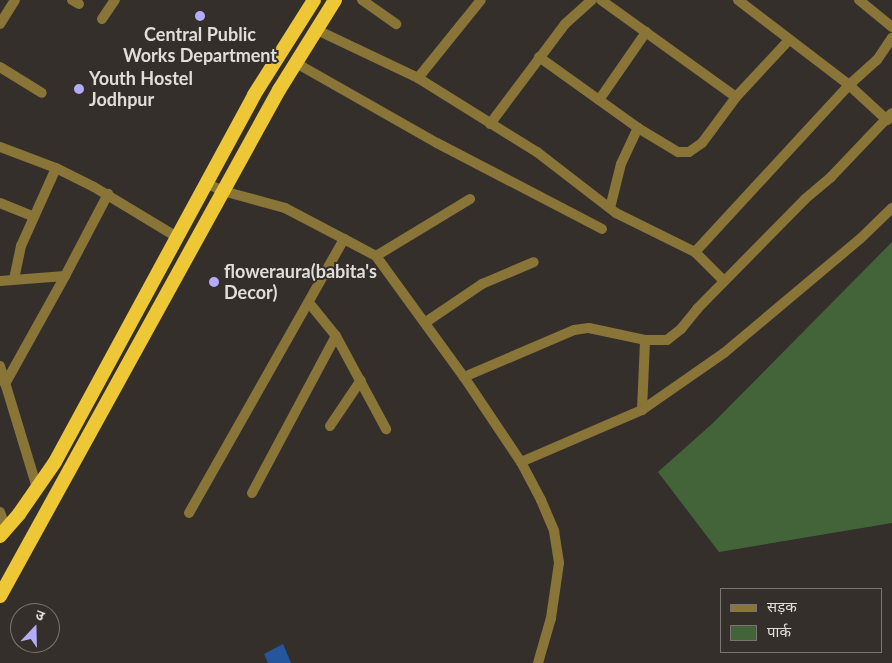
<!DOCTYPE html>
<html>
<head>
<meta charset="utf-8">
<style>
  body { margin:0 }
  #map { position:relative; width:892px; height:663px; overflow:hidden; background:#342f2a; font-family:Lato,"Noto Sans Devanagari",sans-serif }
  div>[style] { position:absolute }
  [style*='--x'] { left:calc(var(--x)*1px); top:calc(var(--y)*1px); width:calc(var(--w)*1px); rotate:calc(var(--a)*1deg) }
  .green>* { inset:0; background:#436439 }
  .water>* { inset:0; background:#23569d }
  .minor>* { height:10px; margin:-5px; padding:0 5px; transform-origin:5px; border-radius:5px; background:#887537 }
  .trunk>* { height:14px; margin:-7px; padding:0 7px; transform-origin:7px; border-radius:7px; background:#eec736 }
  .dots>* { width:14px; height:14px; translate:-50% -50%; box-sizing:border-box; border:2px solid #342f2a; border-radius:50% }
  span { translate:-50% -50%; white-space:nowrap; text-align:center; line-height:1.15; -webkit-text-stroke:4px #342f2a; paint-order:stroke }
  .poi-label { font-size:18px; color:#e1ddda; font-weight:700 }
  .left { translate:0 -50%; text-align:left }
  .legend { position:absolute; left:720px; top:588px; width:162px; height:65px; box-sizing:border-box; background:#342f2a; border:1px solid #797570; margin:0; padding:6px 9px; list-style:none; font-size:15px; color:#e1ddda }
  .legend li { display:flex; align-items:center; gap:10px; height:25px }
  .legend b { width:25px; border:1px solid #797570 }
  .north { position:absolute; left:10px; top:603px; width:50px; height:50px; box-sizing:border-box; background:#342f2a; border:1px solid #797570; border-radius:50%; rotate:21deg; font-size:14px; font-weight:700; line-height:20px; text-align:center; color:#e1ddda }
  .north::after { content:''; display:block; margin:auto; width:18px; height:22px; background:#b4acf9; clip-path:polygon(50% 0,100% 100%,50% 72%,0 100%) }
</style>
</head>
<body>
<div id="map">
  <div class="green">
    <i style="clip-path:polygon(892px 242px,892px 523px,719px 552px,658px 472px,713px 423px)"></i>
  </div>
  <div class="water">
    <i style="clip-path:polygon(283px 644px,291px 663px,268px 663px,264px 654px)"></i>
  </div>
  <div class="minor">
    <i style="--x:72;--y:0;--w:8;--a:30"></i>
    <i style="--x:362;--y:0;--w:42;--a:35.2"></i>
    <i style="--x:601;--y:0;--w:166;--a:35.7"></i>
    <i style="--x:736;--y:97;--w:78;--a:-47.1"></i>
    <i style="--x:738;--y:0;--w:140;--a:37.4"></i>
    <i style="--x:849;--y:85;--w:52;--a:42.6"></i>
    <i style="--x:859;--y:0;--w:43;--a:39.3"></i>
    <i style="--x:102;--y:19;--w:23;--a:-56"></i>
    <i style="--x:0;--y:24;--w:28;--a:-58"></i>
    <i style="--x:317;--y:30;--w:112;--a:25.4"></i>
    <i style="--x:418;--y:78;--w:140;--a:31.9"></i>
    <i style="--x:537;--y:152;--w:100;--a:37.7"></i>
    <i style="--x:616;--y:213;--w:88;--a:26.3"></i>
    <i style="--x:695;--y:252;--w:227;--a:-47.3"></i>
    <i style="--x:849;--y:85;--w:38;--a:-42"></i>
    <i style="--x:877;--y:60;--w:27;--a:-56"></i>
    <i style="--x:539;--y:57;--w:122;--a:35.6"></i>
    <i style="--x:638;--y:128;--w:47;--a:31"></i>
    <i style="--x:678;--y:152;--w:11;--a:0"></i>
    <i style="--x:689;--y:152;--w:16;--a:-35"></i>
    <i style="--x:702;--y:143;--w:57;--a:-53.5"></i>
    <i style="--x:296;--y:63;--w:162;--a:29.6"></i>
    <i style="--x:437;--y:143;--w:186;--a:27.5"></i>
    <i style="--x:0;--y:67;--w:49;--a:31.8"></i>
    <i style="--x:418;--y:78;--w:100;--a:-51.1"></i>
    <i style="--x:599;--y:100;--w:83;--a:-55.3"></i>
    <i style="--x:490;--y:124;--w:125;--a:-53.1"></i>
    <i style="--x:565;--y:24;--w:36;--a:-42"></i>
    <i style="--x:0;--y:147;--w:60;--a:20.6"></i>
    <i style="--x:56;--y:168;--w:42;--a:26.6"></i>
    <i style="--x:94;--y:187;--w:97;--a:31.1"></i>
    <i style="--x:206;--y:183;--w:19;--a:25"></i>
    <i style="--x:223;--y:191;--w:64;--a:15.3"></i>
    <i style="--x:285;--y:208;--w:67;--a:27.7"></i>
    <i style="--x:0;--y:203;--w:35;--a:22"></i>
    <i style="--x:610;--y:208;--w:45;--a:-76"></i>
    <i style="--x:621;--y:164;--w:40;--a:-65"></i>
    <i style="--x:695;--y:252;--w:41;--a:45"></i>
    <i style="--x:376;--y:256;--w:110;--a:-31.2"></i>
    <i style="--x:14;--y:279;--w:34;--a:-78"></i>
    <i style="--x:21;--y:246;--w:85;--a:-65.8"></i>
    <i style="--x:0;--y:281;--w:65;--a:-4.4"></i>
    <i style="--x:65;--y:276;--w:93;--a:-62.3"></i>
    <i style="--x:310;--y:304;--w:41;--a:50.9"></i>
    <i style="--x:336;--y:336;--w:106;--a:61.7"></i>
    <i style="--x:426;--y:322;--w:68;--a:-34.2"></i>
    <i style="--x:482;--y:284;--w:56;--a:-22.9"></i>
    <i style="--x:0;--y:366;--w:127;--a:73.1"></i>
    <i style="--x:464;--y:377;--w:120;--a:-23.1"></i>
    <i style="--x:574;--y:330;--w:15;--a:-8"></i>
    <i style="--x:589;--y:328;--w:57;--a:12.1"></i>
    <i style="--x:645;--y:340;--w:22;--a:0"></i>
    <i style="--x:667;--y:340;--w:18;--a:-38"></i>
    <i style="--x:681;--y:329;--w:26;--a:-51"></i>
    <i style="--x:697;--y:309;--w:154;--a:-45.5"></i>
    <i style="--x:805;--y:199;--w:34;--a:-40"></i>
    <i style="--x:831;--y:177;--w:88;--a:-46.4"></i>
    <i style="--x:5;--y:384;--w:124;--a:-60.9"></i>
    <i style="--x:642;--y:410;--w:70;--a:-87.5"></i>
    <i style="--x:330;--y:426;--w:55;--a:-56"></i>
    <i style="--x:521;--y:462;--w:132;--a:-23.3"></i>
    <i style="--x:642;--y:410;--w:100;--a:-34.8"></i>
    <i style="--x:724;--y:353;--w:177;--a:-40"></i>
    <i style="--x:860;--y:239;--w:45;--a:-44.1"></i>
    <i style="--x:252;--y:493;--w:178;--a:-61.9"></i>
    <i style="--x:0;--y:512;--w:18;--a:71"></i>
    <i style="--x:189;--y:513;--w:315;--a:-60.5"></i>
    <i style="--x:344;--y:239;--w:36;--a:28"></i>
    <i style="--x:376;--y:256;--w:150;--a:54"></i>
    <i style="--x:464;--y:377;--w:102;--a:56.2"></i>
    <i style="--x:521;--y:462;--w:43;--a:62.2"></i>
    <i style="--x:541;--y:500;--w:34;--a:67"></i>
    <i style="--x:554;--y:531;--w:32;--a:81"></i>
    <i style="--x:559;--y:563;--w:56;--a:98.3"></i>
    <i style="--x:551;--y:618;--w:47;--a:106.1"></i>
  </div>
  <div class="trunk">
    <i style="--x:0;--y:536;--w:29;--a:-49"></i>
    <i style="--x:19;--y:514;--w:63;--a:-55.3"></i>
    <i style="--x:55;--y:462;--w:417;--a:-61.5"></i>
    <i style="--x:254;--y:95;--w:112;--a:-57.7"></i>
    <i style="--x:0;--y:596;--w:578;--a:-61.13"></i>
    <i style="--x:279;--y:90;--w:106;--a:-58.1"></i>
  </div>
  <div class="dots">
    <i style="left:200px;top:16px;background:#b4acf9"></i>
    <i style="left:79px;top:89px;background:#b4acf9"></i>
    <i style="left:214px;top:282px;background:#b4acf9"></i>
  </div>
  <div class="poi-label">
    <span style="left:200px;top:45px">Central Public<br>Works Department</span>
    <span class="left" style="left:89px;top:89px">Youth Hostel<br>Jodhpur</span>
    <span class="left" style="left:224px;top:282px">floweraura(babita's<br>Decor)</span>
  </div>
  <ul class="legend">
  <li><b style="height:6px;background:#887537"></b>सड़क</li>
  <li><b style="height:14px;background:#436439"></b>पार्क</li>
  </ul>
  <div class="north">उ</div>
</div>
</body>
</html>
